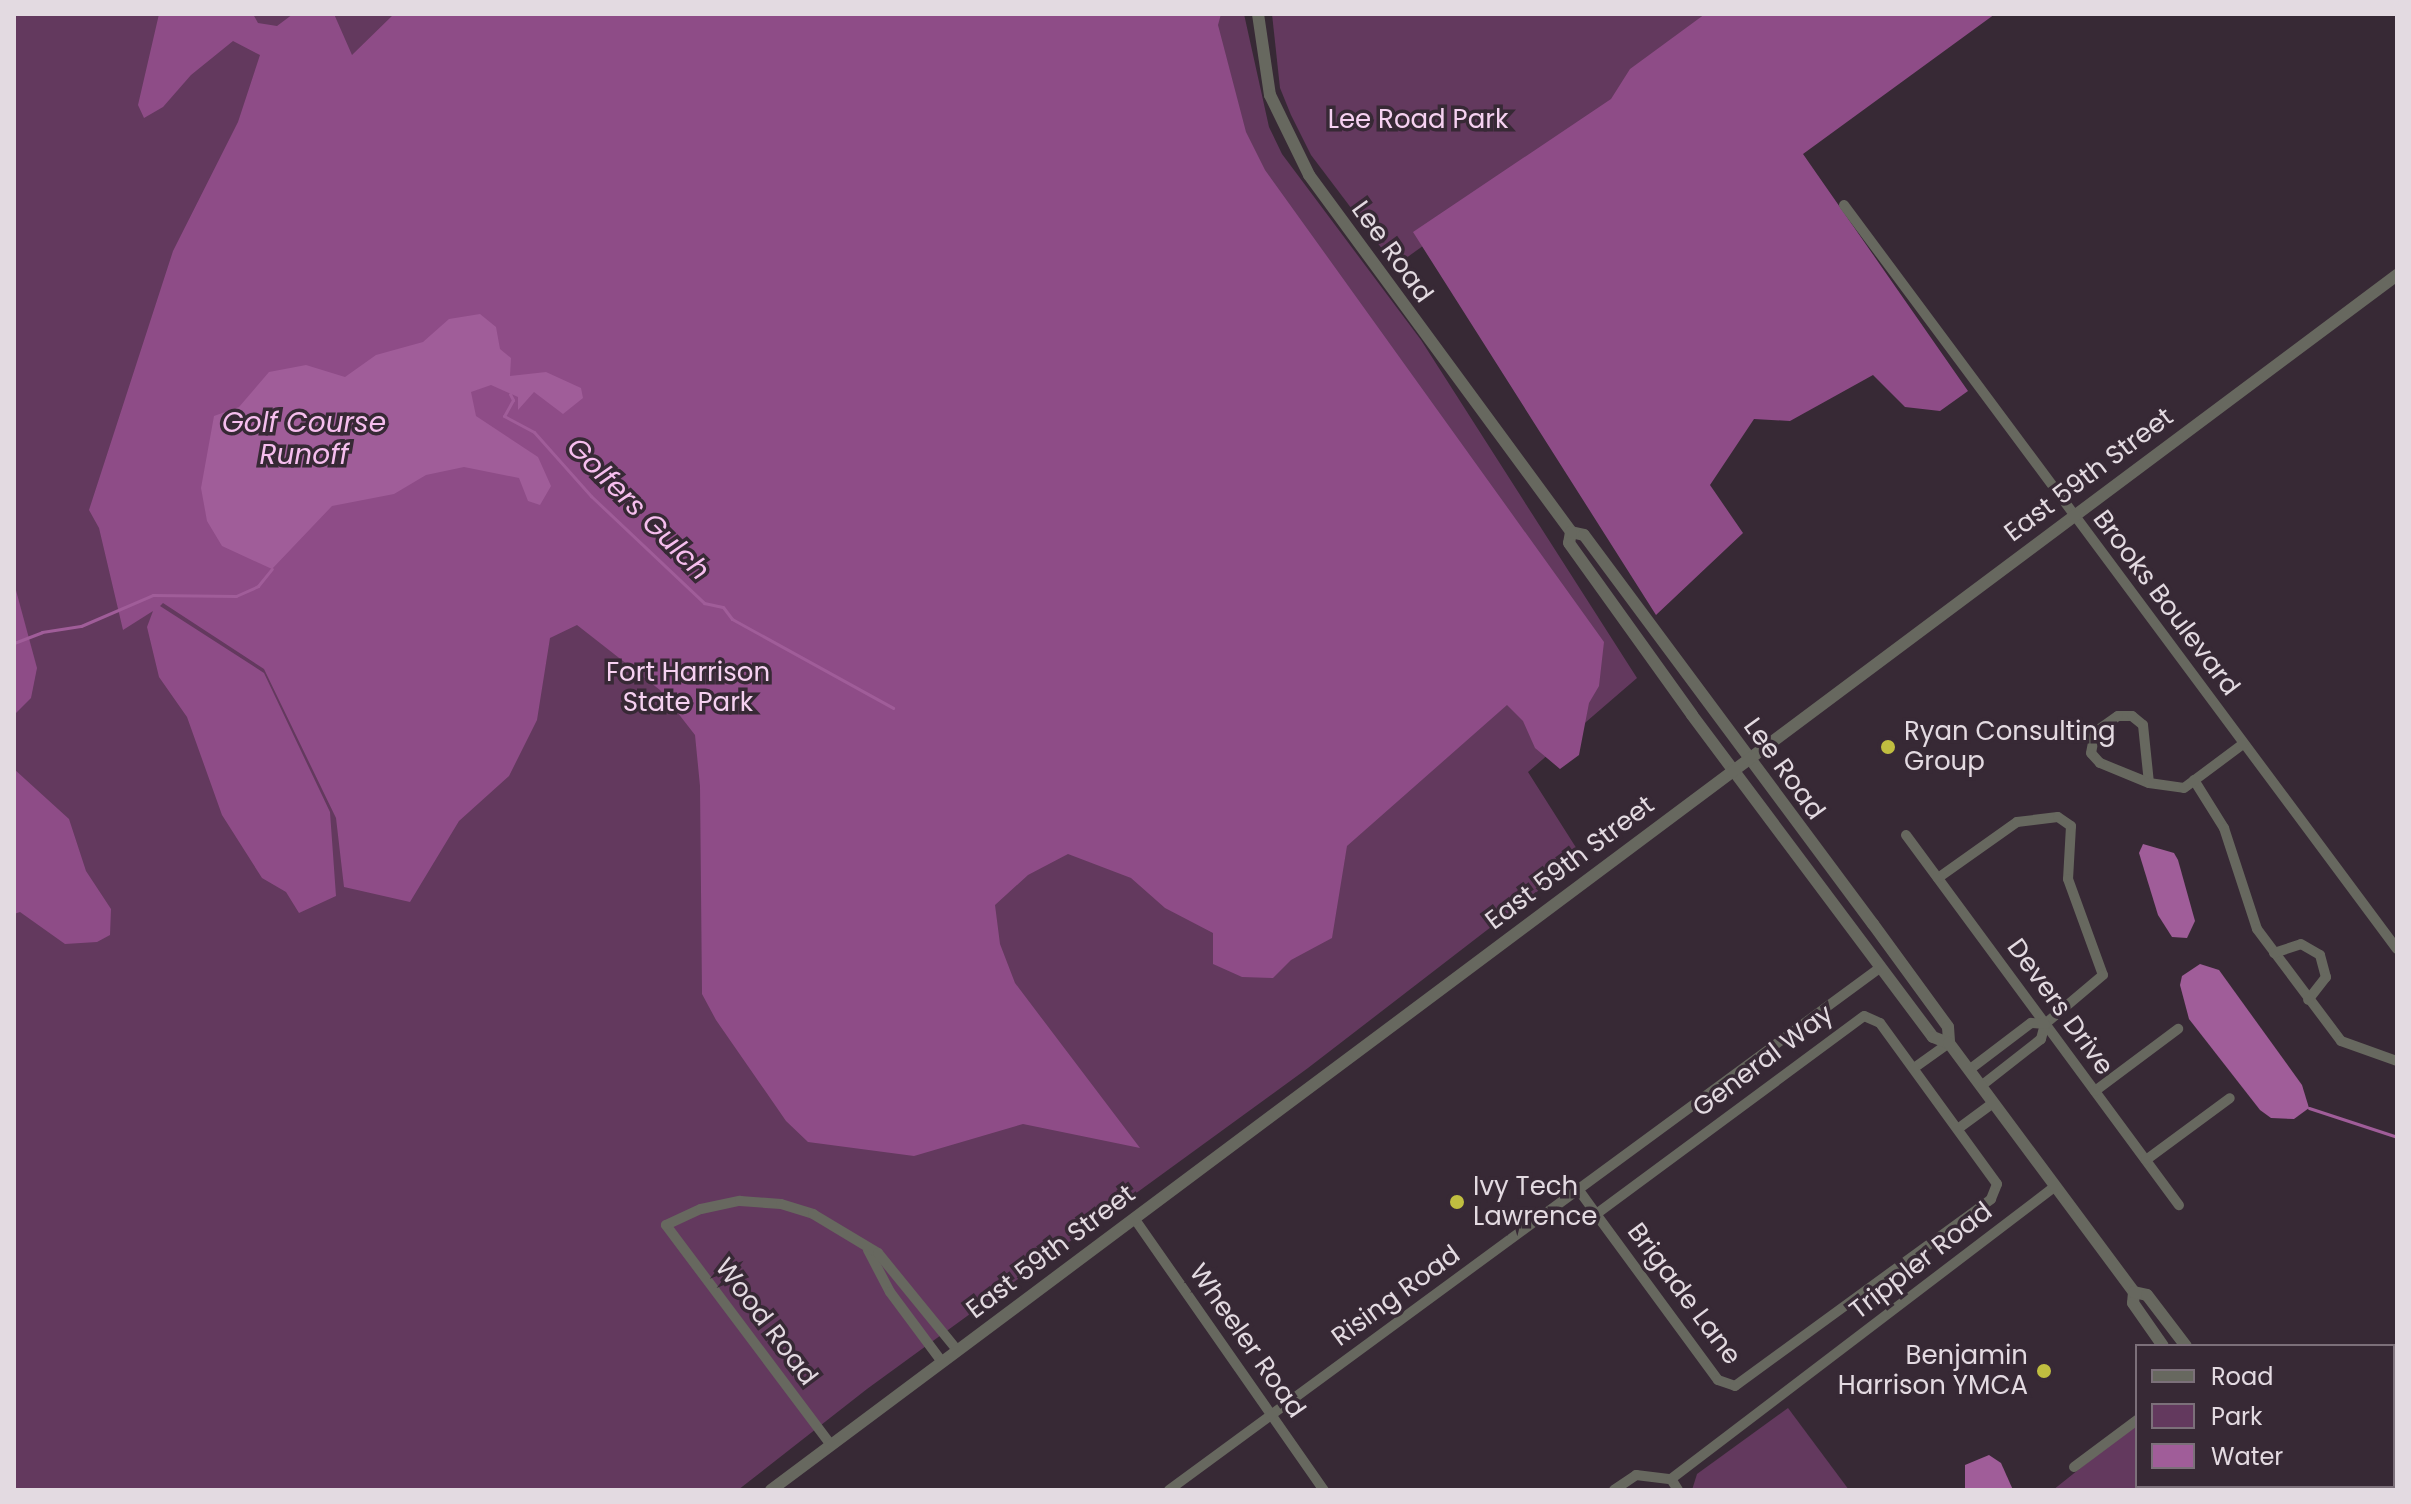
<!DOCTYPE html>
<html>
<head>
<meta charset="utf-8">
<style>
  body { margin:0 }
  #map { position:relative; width:2411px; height:1504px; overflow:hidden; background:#372935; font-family:Poppins,sans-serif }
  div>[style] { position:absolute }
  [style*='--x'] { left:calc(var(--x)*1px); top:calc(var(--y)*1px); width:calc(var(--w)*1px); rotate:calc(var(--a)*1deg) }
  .green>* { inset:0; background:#63395e }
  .forest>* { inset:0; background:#8e4c87 }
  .water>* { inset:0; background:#a05d99 }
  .stream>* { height:3px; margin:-1.5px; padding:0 1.5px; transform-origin:1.5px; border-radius:1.5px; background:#a05d99 }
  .minor>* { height:10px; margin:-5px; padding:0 5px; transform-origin:5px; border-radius:5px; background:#67685f }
  .tertiary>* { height:12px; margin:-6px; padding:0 6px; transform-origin:6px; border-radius:6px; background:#67685f }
  .dots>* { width:22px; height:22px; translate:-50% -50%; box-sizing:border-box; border:4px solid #372935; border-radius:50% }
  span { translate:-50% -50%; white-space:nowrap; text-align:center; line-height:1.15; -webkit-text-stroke:7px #372935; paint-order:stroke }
  .park-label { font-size:26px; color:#f6d1f1 }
  .street-label { font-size:26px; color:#e3dae1 }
  .poi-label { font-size:26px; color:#e3dae1 }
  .left { translate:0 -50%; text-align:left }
  .right { translate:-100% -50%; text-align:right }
  .water-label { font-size:28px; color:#f6beee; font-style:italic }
  .frame { position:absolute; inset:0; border:16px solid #e3dae1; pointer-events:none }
  .legend { position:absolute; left:2135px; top:1344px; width:260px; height:144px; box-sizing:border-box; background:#372935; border:2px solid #7c707a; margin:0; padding:10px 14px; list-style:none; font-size:24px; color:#e3dae1 }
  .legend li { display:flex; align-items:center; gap:16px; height:40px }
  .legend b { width:40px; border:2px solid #7c707a }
</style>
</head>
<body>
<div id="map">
  <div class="green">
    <i style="clip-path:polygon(14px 14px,1244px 14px,1269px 127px,1282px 154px,1421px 340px,1637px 678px,1528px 772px,1582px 857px,1308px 1068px,867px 1389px,738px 1490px,14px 1490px)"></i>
    <i style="clip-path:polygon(1272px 14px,1746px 14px,1395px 266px,1311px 155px,1291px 115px,1280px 88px)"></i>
    <i style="clip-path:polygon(1788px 1408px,1849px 1490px,1692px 1490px,1697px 1474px)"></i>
    <i style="clip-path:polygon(2137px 1423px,2137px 1486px,2254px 1490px,2053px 1490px)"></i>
  </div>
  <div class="forest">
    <i style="clip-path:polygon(159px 14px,253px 14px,258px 23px,277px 26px,293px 14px,334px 14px,352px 55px,394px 14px,1221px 14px,1218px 25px,1246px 132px,1265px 170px,1604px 642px,1599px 686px,1589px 703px,1579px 755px,1560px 769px,1535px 748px,1523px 721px,1507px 705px,1347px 846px,1332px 938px,1291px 960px,1273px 978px,1242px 977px,1213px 964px,1213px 933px,1165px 908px,1131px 878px,1068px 854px,1028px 875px,995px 905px,1000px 944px,1015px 983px,1140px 1148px,1023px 1124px,914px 1156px,808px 1142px,786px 1121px,716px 1020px,702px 994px,700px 786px,695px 735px,660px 690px,577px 625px,550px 638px,537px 720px,509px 776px,459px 821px,410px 902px,344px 887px,336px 818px,264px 669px,163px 603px,160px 606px,264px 673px,330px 812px,336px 896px,299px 913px,286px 892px,262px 878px,222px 815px,187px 717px,159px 677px,147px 627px,153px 611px,123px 630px,99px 528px,89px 510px,173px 251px,238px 122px,260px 55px,233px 41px,191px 75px,163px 107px,144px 118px,138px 105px)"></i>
    <i style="clip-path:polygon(1705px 14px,1995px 14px,1803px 154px,1968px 391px,1940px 411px,1905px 407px,1873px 375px,1790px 421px,1754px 419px,1710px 485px,1743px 533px,1656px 615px,1413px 232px,1611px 99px,1630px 69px)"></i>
    <i style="clip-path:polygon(14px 583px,37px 668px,31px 698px,14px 715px)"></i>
    <i style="clip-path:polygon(14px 769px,69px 819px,86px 871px,111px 909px,110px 935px,97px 942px,65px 944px,20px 912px,14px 914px)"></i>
  </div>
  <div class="water">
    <i style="clip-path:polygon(480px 314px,496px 327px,500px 349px,511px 358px,510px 376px,546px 372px,581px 388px,583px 398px,563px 414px,534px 392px,518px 410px,518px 397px,491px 385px,471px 392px,476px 416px,538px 457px,551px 486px,540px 505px,528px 501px,519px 478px,464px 467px,426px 475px,394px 494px,332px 506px,272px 569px,222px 546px,207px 521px,201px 488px,214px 416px,239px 407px,269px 372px,306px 365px,345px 377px,376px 355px,423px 342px,449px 319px)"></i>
    <i style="clip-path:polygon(2143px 844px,2174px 853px,2178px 860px,2195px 921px,2187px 938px,2172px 937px,2158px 915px,2139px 853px)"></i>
    <i style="clip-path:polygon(2200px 964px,2219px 970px,2302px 1085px,2309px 1108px,2294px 1119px,2271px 1118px,2260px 1110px,2189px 1019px,2180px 985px,2182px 976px)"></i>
    <i style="clip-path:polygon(1989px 1455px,2001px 1463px,2013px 1490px,1965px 1488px,1965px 1465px)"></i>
  </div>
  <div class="stream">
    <i style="--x:510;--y:394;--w:7;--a:63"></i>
    <i style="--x:513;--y:400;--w:18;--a:119"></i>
    <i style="--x:504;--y:416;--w:34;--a:28"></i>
    <i style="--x:534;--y:432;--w:86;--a:48.3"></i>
    <i style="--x:591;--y:496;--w:156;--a:43.4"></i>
    <i style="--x:704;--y:603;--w:19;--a:12"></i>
    <i style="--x:723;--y:607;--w:15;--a:53"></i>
    <i style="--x:732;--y:619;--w:184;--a:28.9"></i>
    <i style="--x:14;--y:643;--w:30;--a:-21"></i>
    <i style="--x:42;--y:632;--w:39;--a:-9"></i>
    <i style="--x:81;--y:626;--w:78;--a:-23.3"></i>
    <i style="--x:153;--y:595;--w:83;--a:0.7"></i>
    <i style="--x:236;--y:596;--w:24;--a:-24"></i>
    <i style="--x:258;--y:586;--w:22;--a:-51"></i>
    <i style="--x:2309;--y:1108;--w:93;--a:18.2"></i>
  </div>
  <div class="minor">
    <i style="--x:1844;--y:205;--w:927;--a:53.38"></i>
    <i style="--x:2118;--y:716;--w:14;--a:0"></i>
    <i style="--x:2132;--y:716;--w:14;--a:39"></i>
    <i style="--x:2143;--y:725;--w:58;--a:84.1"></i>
    <i style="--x:2149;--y:783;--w:53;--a:-157.8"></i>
    <i style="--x:2100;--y:763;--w:13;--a:-132"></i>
    <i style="--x:2091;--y:753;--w:21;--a:-79"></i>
    <i style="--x:2095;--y:732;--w:28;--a:-35"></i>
    <i style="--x:2194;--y:780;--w:57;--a:58"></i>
    <i style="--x:2224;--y:828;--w:106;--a:71.9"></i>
    <i style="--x:2257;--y:929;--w:140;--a:53.1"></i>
    <i style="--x:2341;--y:1041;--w:59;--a:19.7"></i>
    <i style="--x:2149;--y:783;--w:35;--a:8"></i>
    <i style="--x:2184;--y:788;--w:74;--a:-36.7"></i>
    <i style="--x:1906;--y:835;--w:460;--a:53.6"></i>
    <i style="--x:1938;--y:878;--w:97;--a:-35.3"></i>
    <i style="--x:2017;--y:822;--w:41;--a:-7"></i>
    <i style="--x:2058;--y:817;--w:16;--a:35"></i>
    <i style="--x:2071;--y:826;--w:53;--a:93.2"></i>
    <i style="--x:2068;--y:879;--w:102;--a:70"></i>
    <i style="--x:2103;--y:975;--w:76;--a:139.8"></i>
    <i style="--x:2045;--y:1024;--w:16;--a:105"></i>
    <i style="--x:2041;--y:1039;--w:76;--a:141.9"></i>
    <i style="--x:2274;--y:953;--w:28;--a:-18"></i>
    <i style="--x:2301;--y:944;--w:22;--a:30"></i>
    <i style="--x:2320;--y:955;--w:23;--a:75"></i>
    <i style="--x:2326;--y:977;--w:29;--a:128"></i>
    <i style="--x:1914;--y:1068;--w:43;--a:-35.5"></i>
    <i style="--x:1969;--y:1070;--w:78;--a:-37.2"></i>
    <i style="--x:2031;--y:1023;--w:14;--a:4"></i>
    <i style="--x:2095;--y:1091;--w:104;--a:-36.8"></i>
    <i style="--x:1959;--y:1128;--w:42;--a:-36.3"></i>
    <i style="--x:2146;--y:1160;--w:104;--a:-36.4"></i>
    <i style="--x:1578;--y:1189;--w:31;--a:54"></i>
    <i style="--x:1596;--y:1214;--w:206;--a:53.7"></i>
    <i style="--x:1718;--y:1380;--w:18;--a:19"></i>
    <i style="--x:1735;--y:1386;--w:317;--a:-36.1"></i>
    <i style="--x:1991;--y:1199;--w:16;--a:-68"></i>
    <i style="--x:1997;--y:1184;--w:199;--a:-126"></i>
    <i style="--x:1880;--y:1023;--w:17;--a:-156"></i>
    <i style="--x:1864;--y:1016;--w:333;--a:143.5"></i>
    <i style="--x:1134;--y:1218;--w:332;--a:55.1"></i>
    <i style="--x:868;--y:1250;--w:47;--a:62.4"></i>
    <i style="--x:890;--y:1292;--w:87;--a:53.4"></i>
    <i style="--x:2393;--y:1420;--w:4;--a:-27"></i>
    <i style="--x:831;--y:1445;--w:275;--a:-126.9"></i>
    <i style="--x:666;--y:1225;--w:38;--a:-25"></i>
    <i style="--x:701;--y:1209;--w:40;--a:-12"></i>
    <i style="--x:740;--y:1201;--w:41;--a:4.2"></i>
    <i style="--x:781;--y:1204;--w:34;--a:17"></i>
    <i style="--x:813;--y:1214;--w:76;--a:31"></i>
    <i style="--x:878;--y:1253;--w:125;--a:50.8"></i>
    <i style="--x:2074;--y:1467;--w:79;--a:-36.7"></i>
    <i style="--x:1169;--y:1490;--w:883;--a:-36.3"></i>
    <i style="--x:1614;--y:1490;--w:27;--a:-34"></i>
    <i style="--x:1636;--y:1475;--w:35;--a:7"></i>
    <i style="--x:1678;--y:1490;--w:13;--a:-122"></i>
    <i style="--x:1671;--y:1479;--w:483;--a:-37.3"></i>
  </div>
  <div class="tertiary">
    <i style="--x:1258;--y:14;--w:82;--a:81.6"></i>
    <i style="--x:1270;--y:95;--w:89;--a:64"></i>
    <i style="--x:1309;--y:175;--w:443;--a:53.7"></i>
    <i style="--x:1571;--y:532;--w:13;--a:13"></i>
    <i style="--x:1584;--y:535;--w:485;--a:53.4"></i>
    <i style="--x:1873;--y:924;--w:127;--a:53.9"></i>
    <i style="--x:1948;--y:1027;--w:16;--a:86"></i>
    <i style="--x:1571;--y:532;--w:11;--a:100"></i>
    <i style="--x:1569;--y:543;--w:211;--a:54.4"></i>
    <i style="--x:1692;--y:715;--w:402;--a:53.2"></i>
    <i style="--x:1933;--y:1037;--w:17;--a:21"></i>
    <i style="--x:1949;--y:1043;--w:310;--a:53.4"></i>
    <i style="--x:2134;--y:1292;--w:11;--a:95"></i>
    <i style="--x:2133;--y:1303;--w:52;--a:55.1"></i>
    <i style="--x:2134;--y:1292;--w:13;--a:13"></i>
    <i style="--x:2147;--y:1295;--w:64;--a:52.6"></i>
    <i style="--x:2268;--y:1486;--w:5;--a:53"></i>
    <i style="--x:2290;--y:1486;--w:5;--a:53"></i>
    <i style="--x:771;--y:1490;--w:2030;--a:-36.77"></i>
  </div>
  <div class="dots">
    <i style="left:1888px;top:747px;background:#c0be40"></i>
    <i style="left:1457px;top:1202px;background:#c0be40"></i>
    <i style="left:2044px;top:1371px;background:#c0be40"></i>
  </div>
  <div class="park-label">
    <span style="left:1418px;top:120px">Lee Road Park</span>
    <span style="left:688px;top:688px">Fort Harrison<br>State Park</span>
  </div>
  <div class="street-label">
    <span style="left:1392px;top:252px;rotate:54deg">Lee Road</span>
    <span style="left:2089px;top:475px;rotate:-37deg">East 59th Street</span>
    <span style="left:2166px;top:603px;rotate:53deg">Brooks Boulevard</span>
    <span style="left:1784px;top:769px;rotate:54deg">Lee Road</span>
    <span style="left:1570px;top:863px;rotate:-37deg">East 59th Street</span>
    <span style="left:2060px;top:1007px;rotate:54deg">Devers Drive</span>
    <span style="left:1763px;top:1061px;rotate:-37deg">General Way</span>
    <span style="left:1051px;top:1252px;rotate:-37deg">East 59th Street</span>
    <span style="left:1921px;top:1261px;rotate:-38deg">Trippler Road</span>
    <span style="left:1684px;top:1294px;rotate:53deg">Brigade Lane</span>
    <span style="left:1396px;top:1296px;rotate:-36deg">Rising Road</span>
    <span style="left:766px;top:1322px;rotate:53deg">Wood Road</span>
    <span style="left:1247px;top:1341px;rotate:55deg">Wheeler Road</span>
  </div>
  <div class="poi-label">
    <span class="left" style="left:1904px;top:747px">Ryan Consulting<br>Group</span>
    <span class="left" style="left:1473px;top:1202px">Ivy Tech<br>Lawrence</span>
    <span class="right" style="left:2028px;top:1371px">Benjamin<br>Harrison YMCA</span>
  </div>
  <div class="water-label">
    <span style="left:304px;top:439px">Golf Course<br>Runoff</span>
    <span style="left:638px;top:509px;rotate:45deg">Golfers Gulch</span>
  </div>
  <div class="frame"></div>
  <ul class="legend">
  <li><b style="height:10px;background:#67685f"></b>Road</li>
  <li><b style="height:22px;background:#63395e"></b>Park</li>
  <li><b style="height:22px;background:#a05d99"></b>Water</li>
  </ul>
</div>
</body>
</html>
